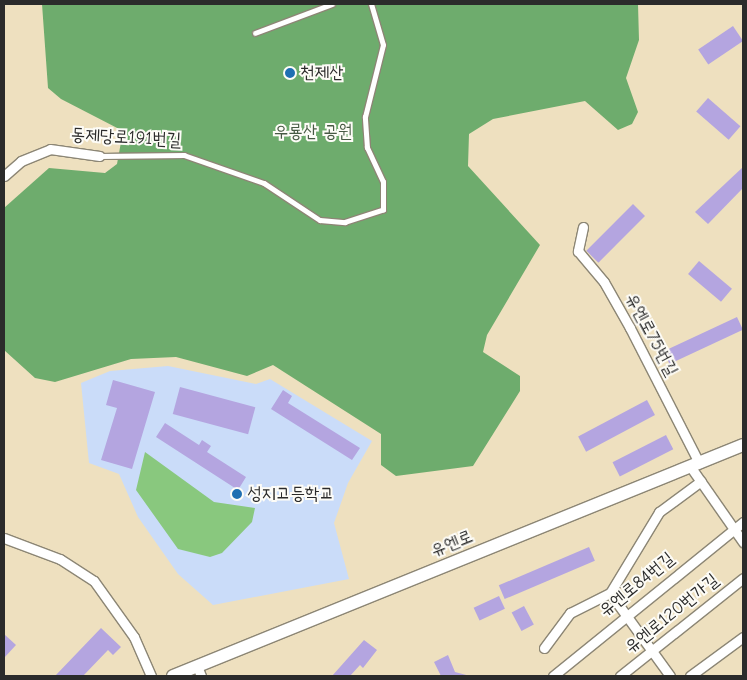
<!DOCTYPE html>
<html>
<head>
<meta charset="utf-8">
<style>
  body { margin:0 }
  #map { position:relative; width:747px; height:680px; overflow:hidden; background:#eee0bf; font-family:"Comic Neue","Poor Story",sans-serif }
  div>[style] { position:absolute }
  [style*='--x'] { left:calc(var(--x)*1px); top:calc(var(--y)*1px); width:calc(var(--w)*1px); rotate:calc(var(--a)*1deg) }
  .built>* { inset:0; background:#cadcf9 }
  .green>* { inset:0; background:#89c87e }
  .forest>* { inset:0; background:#6eac6d }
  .building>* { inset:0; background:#b4a5e0; transform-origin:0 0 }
  .roads { filter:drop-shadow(1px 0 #8c8675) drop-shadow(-1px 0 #8c8675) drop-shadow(0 1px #8c8675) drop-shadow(0 -1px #8c8675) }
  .lane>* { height:4.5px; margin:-2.25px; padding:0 2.25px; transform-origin:2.25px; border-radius:2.25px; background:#fff }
  .street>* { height:9px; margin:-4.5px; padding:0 4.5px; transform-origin:4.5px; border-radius:4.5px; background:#fff }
  .secondary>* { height:12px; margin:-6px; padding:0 6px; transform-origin:6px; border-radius:6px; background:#fff }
  .dots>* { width:14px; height:14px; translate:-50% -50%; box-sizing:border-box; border:2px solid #fdfcf7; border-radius:50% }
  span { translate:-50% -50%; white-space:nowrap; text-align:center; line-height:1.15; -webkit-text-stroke:4px #fdfcf7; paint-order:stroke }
  .poi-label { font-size:18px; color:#2b2b2b }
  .left { translate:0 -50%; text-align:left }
  .park-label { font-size:18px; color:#475a44 }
  .street-label { font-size:18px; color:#2b2b2b }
  .frame { position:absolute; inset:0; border:5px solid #2b2b2b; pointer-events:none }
</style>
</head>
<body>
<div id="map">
  <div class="built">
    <i style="clip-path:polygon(168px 366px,256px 384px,270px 379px,372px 441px,348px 483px,334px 523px,349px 579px,213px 605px,178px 574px,138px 517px,119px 474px,89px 463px,81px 383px,110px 371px)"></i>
  </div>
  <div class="green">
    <i style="clip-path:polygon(145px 452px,214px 502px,255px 508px,252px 522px,222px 553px,210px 557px,178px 549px,136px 490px)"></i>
  </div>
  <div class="forest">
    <i style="clip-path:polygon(42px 4px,638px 4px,639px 40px,626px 78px,638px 112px,632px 124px,618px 130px,585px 101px,493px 119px,469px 134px,468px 166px,540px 245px,487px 335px,483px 352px,520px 376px,520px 391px,473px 466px,396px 476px,381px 465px,381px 434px,273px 365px,247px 376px,176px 357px,131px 359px,55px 382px,35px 378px,4px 350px,4px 208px,49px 168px,105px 173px,117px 164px,123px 131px,61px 99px,48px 88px)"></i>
  </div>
  <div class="building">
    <i style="left:733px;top:26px;width:18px;height:42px;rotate:56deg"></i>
    <i style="left:708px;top:98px;width:43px;height:18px;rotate:41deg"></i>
    <i style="clip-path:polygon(743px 167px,743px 188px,708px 224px,695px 212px)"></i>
    <i style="left:633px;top:204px;width:17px;height:66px;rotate:45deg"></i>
    <i style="left:699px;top:261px;width:43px;height:17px;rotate:40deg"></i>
    <i style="left:737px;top:317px;width:14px;height:81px;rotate:65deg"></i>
    <i style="clip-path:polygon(113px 380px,155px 392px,132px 469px,101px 460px,117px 408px,106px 405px)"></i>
    <i style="left:180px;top:387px;width:78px;height:28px;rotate:15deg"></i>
    <i style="clip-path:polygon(283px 390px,292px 396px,288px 403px,360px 448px,352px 460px,271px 409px)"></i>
    <i style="left:647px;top:400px;width:17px;height:78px;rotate:62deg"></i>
    <i style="clip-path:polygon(165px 423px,199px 445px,202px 440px,211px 446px,207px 452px,246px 477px,238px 490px,156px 437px)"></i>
    <i style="left:666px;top:435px;width:16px;height:60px;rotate:63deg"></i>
    <i style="left:589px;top:547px;width:15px;height:98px;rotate:67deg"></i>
    <i style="left:499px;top:596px;width:14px;height:28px;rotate:65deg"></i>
    <i style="left:524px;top:606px;width:21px;height:14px;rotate:62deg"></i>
    <i style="clip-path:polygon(101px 628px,121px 647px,113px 655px,108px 650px,83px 676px,55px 676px)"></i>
    <i style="clip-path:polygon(4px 634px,16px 645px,4px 658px)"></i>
    <i style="clip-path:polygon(364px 640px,377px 650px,363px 668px,360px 665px,350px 676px,332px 676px)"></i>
    <i style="clip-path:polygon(448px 655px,455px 672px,470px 676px,441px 676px,434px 662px)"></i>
  </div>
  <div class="roads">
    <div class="lane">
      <i style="--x:255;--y:33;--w:82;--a:-20.6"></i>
      <i style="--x:100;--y:156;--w:84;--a:-0.7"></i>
      <i style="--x:184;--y:155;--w:85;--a:19.3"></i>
      <i style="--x:264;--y:183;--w:67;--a:33.5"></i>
      <i style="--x:320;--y:220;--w:25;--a:5"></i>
      <i style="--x:345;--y:222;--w:40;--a:-18"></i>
      <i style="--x:383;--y:210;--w:28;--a:-90"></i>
      <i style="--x:383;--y:182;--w:38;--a:-115"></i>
      <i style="--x:367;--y:148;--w:31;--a:-94"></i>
      <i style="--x:365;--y:117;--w:74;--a:-76"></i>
      <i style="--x:383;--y:45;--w:43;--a:-106.3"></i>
    </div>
    <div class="street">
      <i style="--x:4;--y:176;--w:23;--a:-41"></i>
      <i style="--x:21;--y:161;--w:31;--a:-22"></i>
      <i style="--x:50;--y:149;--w:50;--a:8"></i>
      <i style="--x:583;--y:227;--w:25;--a:102"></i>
      <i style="--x:578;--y:251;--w:40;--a:50"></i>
      <i style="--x:604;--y:282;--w:53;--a:60.5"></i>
      <i style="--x:630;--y:328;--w:152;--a:62.9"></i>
      <i style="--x:690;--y:466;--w:93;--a:55.1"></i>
      <i style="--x:4;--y:538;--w:60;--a:20.6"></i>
      <i style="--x:60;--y:559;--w:40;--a:32.9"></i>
      <i style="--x:94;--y:581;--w:69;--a:54.5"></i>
      <i style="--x:134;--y:637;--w:43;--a:66.4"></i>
      <i style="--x:610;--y:593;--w:102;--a:54.1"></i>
      <i style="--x:544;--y:648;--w:44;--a:-53.4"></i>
      <i style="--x:570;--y:613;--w:45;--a:-26.6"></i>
      <i style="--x:610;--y:593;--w:95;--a:-58.8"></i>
      <i style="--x:659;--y:512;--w:52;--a:-36.4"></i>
      <i style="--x:197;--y:666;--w:11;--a:68"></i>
      <i style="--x:553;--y:676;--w:245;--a:-39"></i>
      <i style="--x:620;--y:676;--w:157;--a:-38.5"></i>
      <i style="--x:690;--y:676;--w:66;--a:-36.3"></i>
    </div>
    <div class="secondary">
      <i style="--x:173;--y:676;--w:615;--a:-22.06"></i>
    </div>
  </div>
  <div class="dots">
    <i style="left:290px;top:73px;background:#1f6fb2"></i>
    <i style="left:237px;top:494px;background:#1f6fb2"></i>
  </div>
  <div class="poi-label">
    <span class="left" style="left:300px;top:73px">천제산</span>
    <span class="left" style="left:247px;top:494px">성지고등학교</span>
  </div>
  <div class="park-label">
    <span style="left:313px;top:132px">우룡산 공원</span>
  </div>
  <div class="street-label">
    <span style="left:126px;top:138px;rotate:3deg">동제당로191번길</span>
    <span style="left:651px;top:335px;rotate:62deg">유엔로75번길</span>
    <span style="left:452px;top:544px;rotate:-22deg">유엔로</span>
    <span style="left:637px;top:585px;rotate:-39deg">유엔로84번길</span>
    <span style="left:672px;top:614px;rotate:-39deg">유엔로120번가길</span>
  </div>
  <div class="frame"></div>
</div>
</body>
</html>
